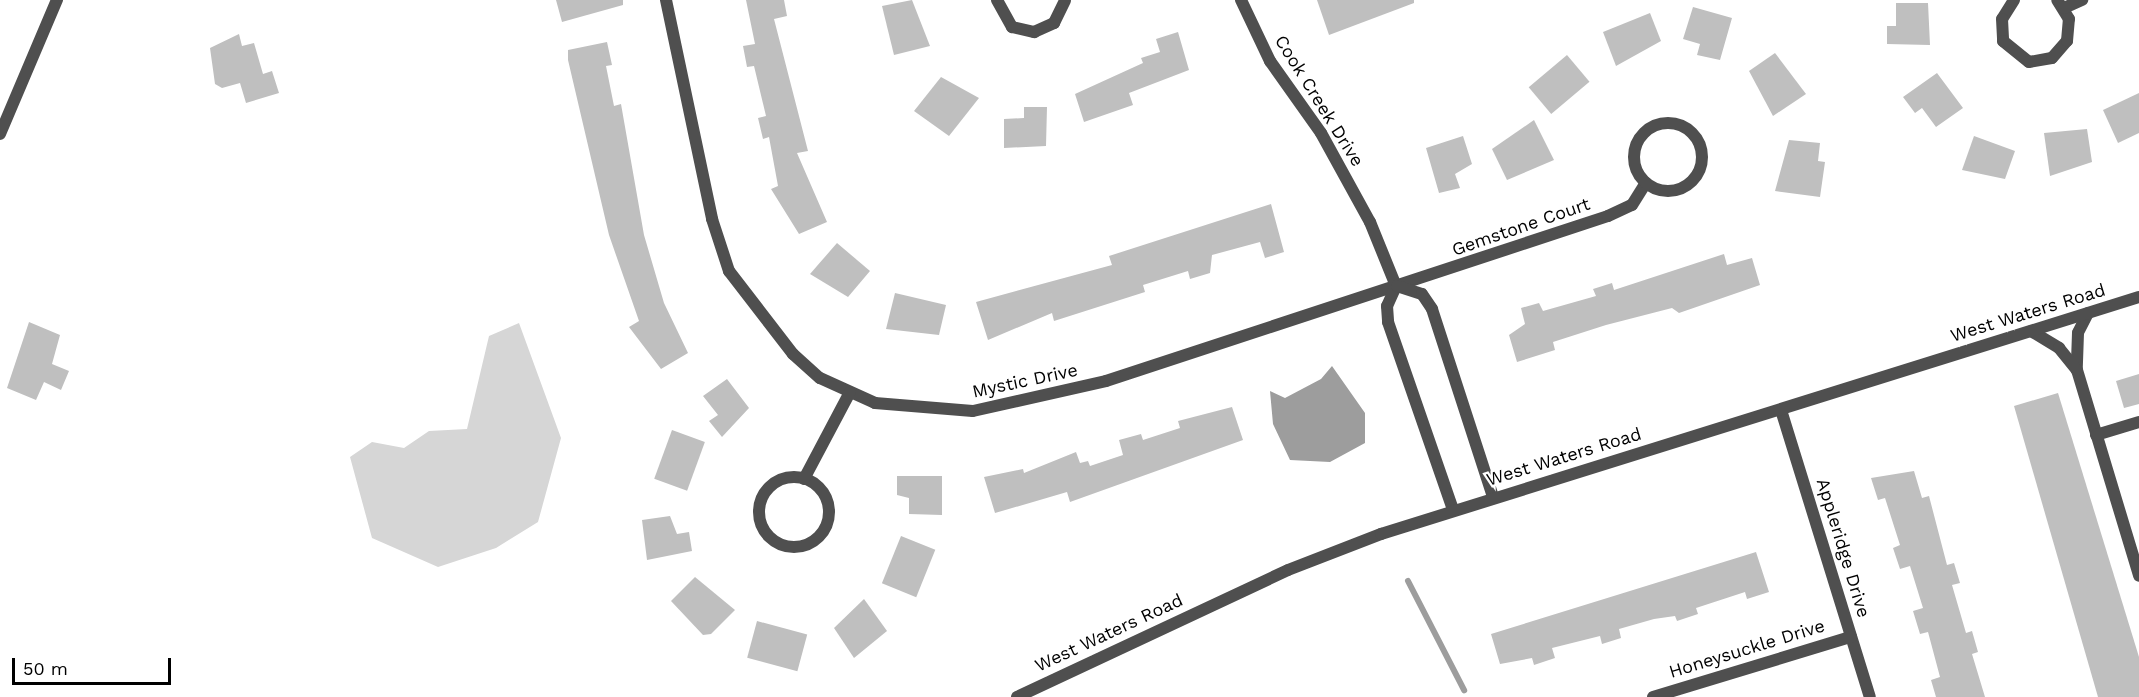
<!DOCTYPE html>
<html>
<head>
<meta charset="utf-8">
<style>
  body { margin:0 }
  #map { position:relative; width:2139px; height:697px; overflow:hidden; background:#fff; font-family:"Work Sans",sans-serif }
  div>[style] { position:absolute }
  [style*='--x'] { left:calc(var(--x)*1px); top:calc(var(--y)*1px); width:calc(var(--w)*1px); rotate:calc(var(--a)*1deg) }
  .green>* { inset:0; background:#d6d6d6 }
  .water>* { inset:0; background:#9d9d9d }
  .stream>* { height:6px; margin:-3px; padding:0 3px; transform-origin:3px; border-radius:3px; background:#9d9d9d }
  .building>* { inset:0; background:#bfbfbf; transform-origin:0 0 }
  .minor>* { height:12px; margin:-6px; padding:0 6px; transform-origin:6px; border-radius:6px; background:#4f4f4f }
  .minor>.ring { margin:-6px; padding:0; box-sizing:content-box; background:none; border:12px solid #4f4f4f; border-radius:50% }
  .tertiary>* { height:12px; margin:-6px; padding:0 6px; transform-origin:6px; border-radius:6px; background:#4f4f4f }
  span { translate:-50% -50%; white-space:nowrap; text-align:center; line-height:1.15; -webkit-text-stroke:4.5px #fff; paint-order:stroke }
  .street-label { font-size:18px; color:#000 }
  .scale { position:absolute; left:12px; top:658px; width:159px; height:27px; box-sizing:border-box; border:3px solid #000; border-top:0; padding-left:8px; font-size:18px; line-height:21px; white-space:nowrap; color:#000; -webkit-text-stroke:4px #fff; paint-order:stroke }
</style>
</head>
<body>
<div id="map">
  <div class="green">
    <i style="clip-path:polygon(519px 323px,561px 438px,538px 522px,496px 548px,438px 567px,372px 538px,350px 457px,372px 442px,404px 448px,429px 431px,467px 429px,489px 336px)"></i>
  </div>
  <div class="water">
    <i style="clip-path:polygon(1332px 366px,1365px 413px,1365px 443px,1330px 462px,1290px 460px,1273px 424px,1270px 391px,1285px 398px,1321px 379px)"></i>
  </div>
  <div class="stream">
    <i style="--x:1408;--y:581;--w:123;--a:62.8"></i>
  </div>
  <div class="building">
    <i style="clip-path:polygon(556px 0,623px 0,623px 5px,562px 22px)"></i>
    <i style="clip-path:polygon(746px 0,784px 0,787px 16px,774px 19px,808px 151px,797px 153px,827px 222px,799px 234px,771px 189px,778px 186px,769px 137px,763px 139px,758px 118px,766px 116px,754px 66px,747px 67px,743px 46px,755px 44px)"></i>
    <i style="clip-path:polygon(912px 0,930px 46px,894px 55px,882px 6px)"></i>
    <i style="clip-path:polygon(1317px 0,1414px 0,1414px 3px,1329px 35px)"></i>
    <i style="clip-path:polygon(1896px 3px,1928px 3px,1930px 45px,1887px 44px,1887px 26px,1896px 26px)"></i>
    <i style="clip-path:polygon(1693px 7px,1732px 18px,1720px 60px,1697px 55px,1700px 44px,1683px 39px)"></i>
    <i style="clip-path:polygon(1650px 13px,1661px 41px,1616px 66px,1603px 32px)"></i>
    <i style="clip-path:polygon(1178px 32px,1189px 70px,1129px 93px,1133px 105px,1084px 122px,1075px 94px,1143px 63px,1141px 58px,1160px 52px,1156px 39px)"></i>
    <i style="clip-path:polygon(239px 34px,242px 46px,254px 43px,263px 74px,272px 71px,279px 93px,246px 103px,240px 83px,222px 88px,215px 84px,210px 48px)"></i>
    <i style="clip-path:polygon(607px 42px,612px 65px,606px 66px,614px 106px,621px 104px,644px 235px,664px 303px,688px 353px,661px 369px,629px 327px,639px 321px,609px 235px,568px 60px,568px 50px)"></i>
    <i style="clip-path:polygon(1775px 53px,1806px 94px,1773px 116px,1749px 71px)"></i>
    <i style="left:1567px;top:55px;width:35px;height:50px;rotate:50deg"></i>
    <i style="clip-path:polygon(1937px 73px,1963px 108px,1936px 127px,1922px 108px,1915px 113px,1903px 97px)"></i>
    <i style="clip-path:polygon(941px 77px,979px 98px,949px 136px,914px 111px)"></i>
    <i style="clip-path:polygon(2139px 93px,2139px 133px,2118px 143px,2103px 110px)"></i>
    <i style="clip-path:polygon(1024px 107px,1047px 107px,1046px 146px,1004px 148px,1004px 119px,1024px 118px)"></i>
    <i style="clip-path:polygon(1534px 120px,1554px 160px,1507px 180px,1492px 149px)"></i>
    <i style="clip-path:polygon(2087px 129px,2092px 162px,2050px 176px,2044px 133px)"></i>
    <i style="clip-path:polygon(1463px 136px,1472px 164px,1455px 174px,1460px 188px,1439px 193px,1426px 148px)"></i>
    <i style="clip-path:polygon(1974px 136px,2015px 151px,2005px 179px,1962px 170px)"></i>
    <i style="clip-path:polygon(1789px 140px,1820px 143px,1818px 161px,1825px 162px,1820px 197px,1775px 191px)"></i>
    <i style="clip-path:polygon(1271px 204px,1284px 252px,1265px 258px,1260px 242px,1212px 255px,1210px 273px,1190px 279px,1188px 271px,1143px 285px,1145px 292px,1054px 321px,1052px 313px,988px 340px,976px 302px,1112px 265px,1109px 256px)"></i>
    <i style="clip-path:polygon(837px 243px,870px 271px,848px 297px,810px 274px)"></i>
    <i style="clip-path:polygon(1724px 254px,1727px 265px,1752px 258px,1760px 285px,1679px 313px,1672px 308px,1606px 325px,1553px 342px,1555px 350px,1517px 362px,1509px 335px,1525px 324px,1521px 308px,1539px 303px,1543px 311px,1596px 296px,1593px 289px,1612px 283px,1614px 290px)"></i>
    <i style="clip-path:polygon(895px 293px,946px 305px,939px 335px,886px 329px)"></i>
    <i style="clip-path:polygon(29px 322px,60px 335px,52px 364px,69px 371px,61px 390px,44px 382px,36px 400px,7px 388px)"></i>
    <i style="clip-path:polygon(2139px 374px,2139px 404px,2124px 408px,2116px 381px)"></i>
    <i style="clip-path:polygon(727px 379px,749px 408px,722px 437px,709px 421px,718px 415px,703px 396px)"></i>
    <i style="clip-path:polygon(2058px 393px,2139px 657px,2139px 697px,2098px 697px,2014px 406px)"></i>
    <i style="clip-path:polygon(1232px 407px,1243px 440px,1070px 502px,1067px 492px,995px 513px,984px 477px,1023px 469px,1024px 473px,1076px 452px,1080px 463px,1088px 461px,1090px 466px,1123px 455px,1119px 440px,1141px 434px,1143px 440px,1180px 428px,1178px 421px)"></i>
    <i style="left:672px;top:430px;width:35px;height:52px;rotate:20deg"></i>
    <i style="clip-path:polygon(1914px 471px,1922px 498px,1929px 496px,1947px 565px,1954px 563px,1960px 583px,1952px 585px,1966px 633px,1972px 631px,1978px 652px,1972px 654px,1985px 697px,1936px 697px,1931px 680px,1940px 677px,1928px 632px,1920px 634px,1913px 611px,1923px 608px,1910px 566px,1900px 569px,1893px 548px,1900px 545px,1885px 498px,1878px 500px,1871px 478px)"></i>
    <i style="clip-path:polygon(897px 476px,942px 476px,942px 515px,909px 514px,909px 498px,897px 495px)"></i>
    <i style="clip-path:polygon(670px 516px,677px 534px,689px 532px,692px 551px,647px 560px,642px 520px)"></i>
    <i style="left:901px;top:536px;width:37px;height:51px;rotate:22deg"></i>
    <i style="clip-path:polygon(1756px 552px,1769px 592px,1747px 599px,1745px 592px,1696px 608px,1698px 614px,1677px 621px,1675px 616px,1654px 619px,1619px 629px,1621px 638px,1602px 644px,1600px 636px,1552px 648px,1555px 658px,1534px 665px,1532px 658px,1500px 664px,1491px 634px)"></i>
    <i style="clip-path:polygon(695px 577px,735px 610px,711px 634px,703px 635px,671px 601px)"></i>
    <i style="clip-path:polygon(864px 599px,887px 631px,854px 658px,834px 628px)"></i>
    <i style="left:757px;top:621px;width:52px;height:38px;rotate:15deg"></i>
  </div>
  <div class="minor">
    <i style="--x:666;--y:0;--w:224;--a:78.1"></i>
    <i style="--x:712;--y:219;--w:55;--a:71.9"></i>
    <i style="--x:729;--y:271;--w:105;--a:52.4"></i>
    <i style="--x:793;--y:354;--w:36;--a:42"></i>
    <i style="--x:820;--y:378;--w:60;--a:24.4"></i>
    <i style="--x:875;--y:403;--w:98;--a:4.7"></i>
    <i style="--x:973;--y:411;--w:136;--a:-12.7"></i>
    <i style="--x:1106;--y:381;--w:528;--a:-18.19"></i>
    <i style="--x:1608;--y:216;--w:26;--a:-25"></i>
    <i style="--x:1632;--y:205;--w:26;--a:-58"></i>
    <i style="--x:997;--y:0;--w:31;--a:61"></i>
    <i style="--x:1012;--y:27;--w:23;--a:13"></i>
    <i style="--x:1034;--y:32;--w:22;--a:-24"></i>
    <i style="--x:1054;--y:23;--w:25;--a:-64"></i>
    <i style="--x:1241;--y:0;--w:68;--a:64.6"></i>
    <i style="--x:1270;--y:61;--w:88;--a:54.7"></i>
    <i style="--x:1321;--y:133;--w:102;--a:61.2"></i>
    <i style="--x:1370;--y:222;--w:69;--a:67.9"></i>
    <i style="--x:1396;--y:286;--w:22;--a:114"></i>
    <i style="--x:1387;--y:306;--w:16;--a:86"></i>
    <i style="--x:1388;--y:322;--w:199;--a:70.9"></i>
    <i style="--x:2014;--y:0;--w:22;--a:122"></i>
    <i style="--x:2002;--y:19;--w:22;--a:87"></i>
    <i style="--x:2003;--y:41;--w:33;--a:39"></i>
    <i style="--x:2029;--y:62;--w:23;--a:-10"></i>
    <i style="--x:2052;--y:58;--w:23;--a:-49"></i>
    <i style="--x:2067;--y:41;--w:22;--a:-85"></i>
    <i style="--x:2069;--y:19;--w:22;--a:-122"></i>
    <i style="--x:2064;--y:8;--w:20;--a:-24"></i>
    <i class="ring" style="left:1634px;top:123px;width:56px;height:56px"></i>
    <i style="--x:0;--y:134;--w:146;--a:-67"></i>
    <i style="--x:1397;--y:286;--w:26;--a:18"></i>
    <i style="--x:1422;--y:294;--w:18;--a:56"></i>
    <i style="--x:1432;--y:309;--w:198;--a:72"></i>
    <i style="--x:2088;--y:313;--w:22;--a:117"></i>
    <i style="--x:2078;--y:333;--w:37;--a:92"></i>
    <i style="--x:2077;--y:370;--w:215;--a:73.2"></i>
    <i style="--x:2031;--y:331;--w:33;--a:31"></i>
    <i style="--x:2059;--y:348;--w:28;--a:51"></i>
    <i style="--x:1781;--y:410;--w:300;--a:72.8"></i>
    <i style="--x:2096;--y:435;--w:45;--a:-16.8"></i>
    <i class="ring" style="left:759px;top:477px;width:58px;height:58px"></i>
    <i style="--x:804;--y:479;--w:98;--a:-62.1"></i>
    <i style="--x:1653;--y:697;--w:207;--a:-16.9"></i>
  </div>
  <div class="tertiary">
    <i style="--x:1017;--y:697;--w:299;--a:-25.1"></i>
    <i style="--x:1288;--y:570;--w:100;--a:-21.2"></i>
    <i style="--x:1381;--y:534;--w:794;--a:-17.36"></i>
  </div>
  <div class="street-label">
    <span style="left:1319px;top:101px;rotate:58deg">Cook Creek Drive</span>
    <span style="left:1521px;top:227px;rotate:-19deg">Gemstone Court</span>
    <span style="left:2028px;top:313px;rotate:-17deg">West Waters Road</span>
    <span style="left:1025px;top:381px;rotate:-12deg">Mystic Drive</span>
    <span style="left:1564px;top:457px;rotate:-17deg">West Waters Road</span>
    <span style="left:1843px;top:548px;rotate:73deg">Appleridge Drive</span>
    <span style="left:1109px;top:633px;rotate:-25deg">West Waters Road</span>
    <span style="left:1747px;top:649px;rotate:-17deg">Honeysuckle Drive</span>
  </div>
  <div class="scale">50 m</div>
</div>
</body>
</html>
